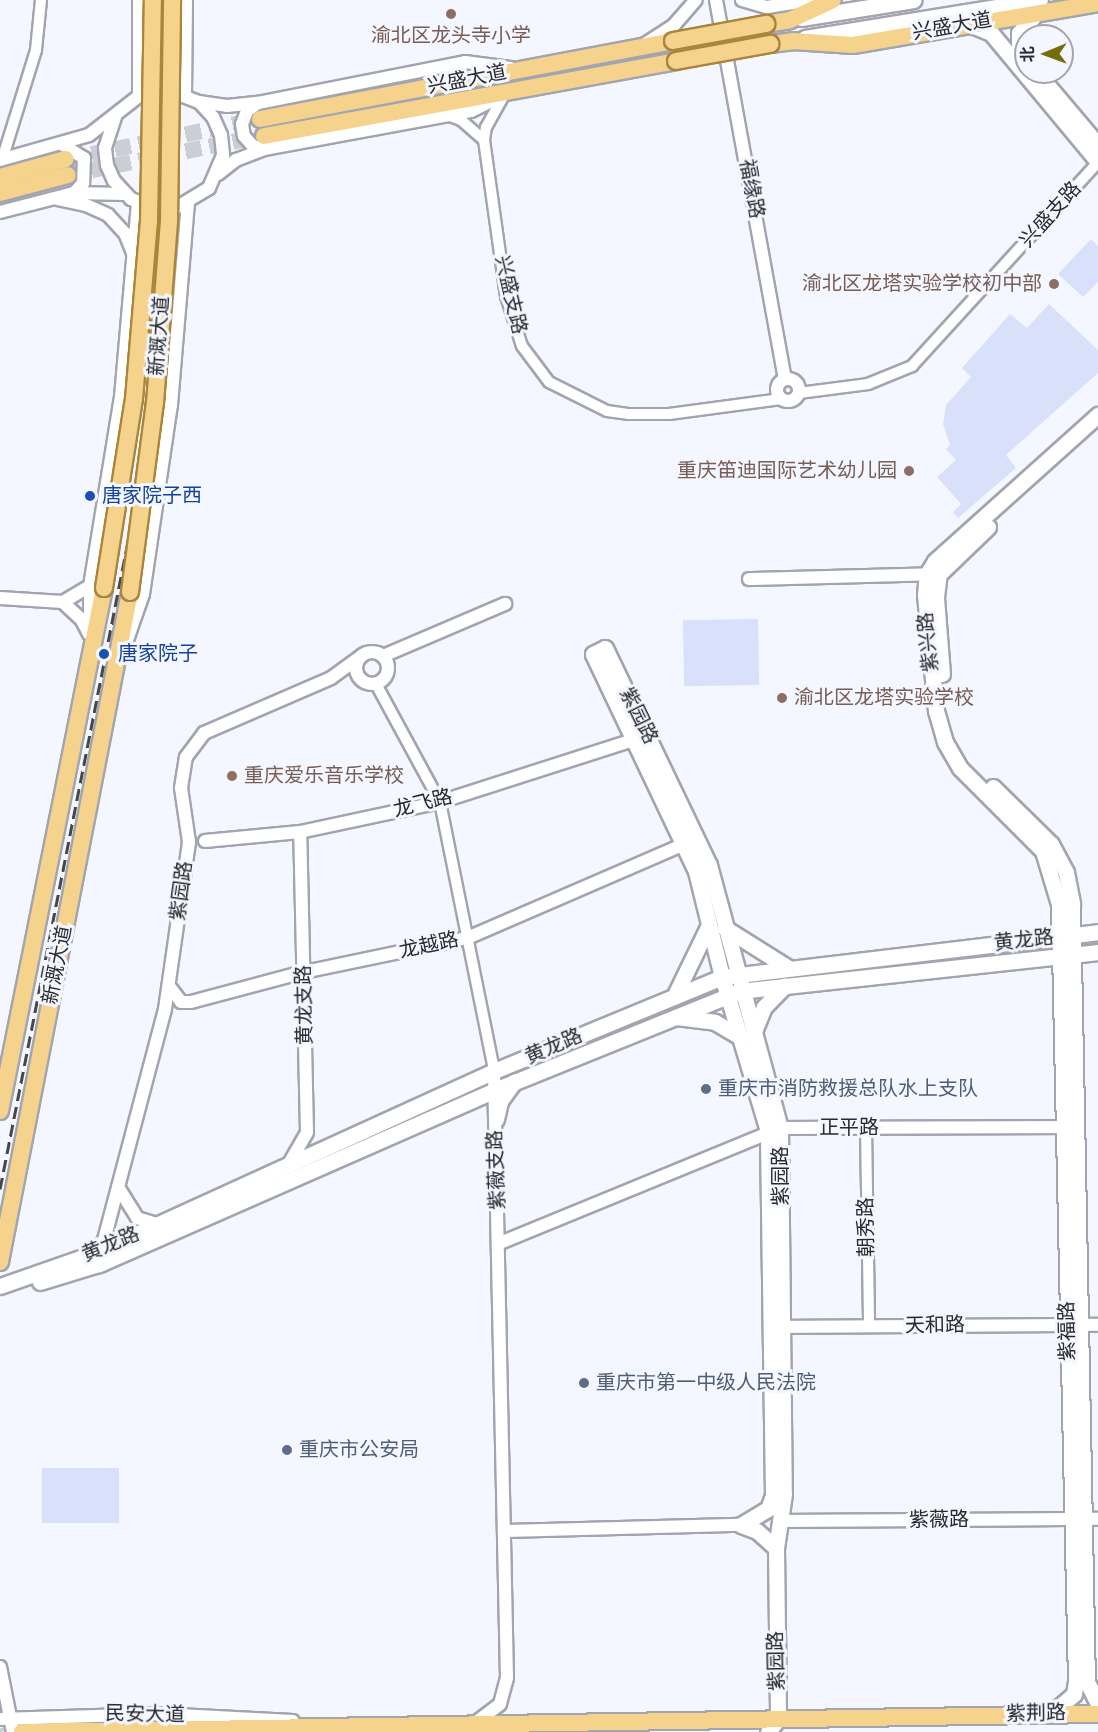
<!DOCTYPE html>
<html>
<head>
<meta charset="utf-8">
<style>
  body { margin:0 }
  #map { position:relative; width:1098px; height:1732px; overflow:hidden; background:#f4f7ff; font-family:"Source Sans 3","Noto Sans SC",sans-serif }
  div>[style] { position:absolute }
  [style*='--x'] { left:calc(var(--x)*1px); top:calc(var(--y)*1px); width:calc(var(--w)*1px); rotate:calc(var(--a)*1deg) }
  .green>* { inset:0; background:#d8e0fa; transform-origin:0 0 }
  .primary-tunnel>* { height:16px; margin-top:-8px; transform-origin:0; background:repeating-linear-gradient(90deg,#cbced5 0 16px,transparent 0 24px) }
  .roads { filter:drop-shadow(2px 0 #a2a5af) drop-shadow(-2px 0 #a2a5af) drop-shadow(0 2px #a2a5af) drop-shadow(0 -2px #a2a5af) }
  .minor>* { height:10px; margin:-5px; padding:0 5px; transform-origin:5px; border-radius:5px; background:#fff }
  .tertiary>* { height:12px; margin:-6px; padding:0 6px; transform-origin:6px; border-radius:6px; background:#fff }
  .tertiary>.ring { margin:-6px; padding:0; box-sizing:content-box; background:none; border:12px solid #fff; border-radius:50% }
  .secondary>* { height:15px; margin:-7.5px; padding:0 7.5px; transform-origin:7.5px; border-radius:7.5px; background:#fff }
  .primary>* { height:16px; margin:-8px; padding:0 8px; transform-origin:8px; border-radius:8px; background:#f5d38d }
  .rail>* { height:3px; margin-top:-1.5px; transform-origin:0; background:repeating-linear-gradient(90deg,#46474b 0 12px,transparent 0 18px) }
  .bridges { filter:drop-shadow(2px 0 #aa853a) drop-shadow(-2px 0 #aa853a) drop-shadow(0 2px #aa853a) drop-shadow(0 -2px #aa853a) }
  .primary-bridge>* { height:16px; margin:-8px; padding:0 8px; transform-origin:8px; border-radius:8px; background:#f5d38d }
  .dots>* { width:16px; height:16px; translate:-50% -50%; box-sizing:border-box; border:3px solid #f4f7ff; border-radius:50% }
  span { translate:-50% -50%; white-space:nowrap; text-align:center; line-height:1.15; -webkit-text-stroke:6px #f4f7ff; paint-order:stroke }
  .street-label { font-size:20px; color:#292a2d }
  .education-label { font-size:20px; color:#785e54 }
  .right { translate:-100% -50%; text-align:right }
  .left { translate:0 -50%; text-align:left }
  .transit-label { font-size:20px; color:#164399 }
  .service-label { font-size:20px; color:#4e5e75 }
  .north { position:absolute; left:1014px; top:24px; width:60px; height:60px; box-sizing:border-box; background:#f4f7ff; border:2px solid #a3a5ab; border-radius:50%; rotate:269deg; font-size:16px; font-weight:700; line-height:24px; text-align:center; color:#292a2d }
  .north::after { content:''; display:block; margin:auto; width:21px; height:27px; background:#756d0a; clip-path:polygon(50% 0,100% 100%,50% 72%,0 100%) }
</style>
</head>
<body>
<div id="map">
  <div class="green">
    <i style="clip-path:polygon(1091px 239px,1098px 246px,1098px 282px,1083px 297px,1058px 274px)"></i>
    <i style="clip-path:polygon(1049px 304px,1098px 350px,1098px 373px,1006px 455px,1016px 468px,958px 518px,953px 512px,961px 504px,937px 477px,956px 460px,946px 449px,950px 445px,943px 424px,946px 405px,971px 377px,962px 368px,1010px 314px,1027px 328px)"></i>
    <i style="left:758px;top:619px;width:66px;height:75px;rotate:89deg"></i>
    <i style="left:42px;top:1468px;width:77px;height:55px"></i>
  </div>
  <div class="primary-tunnel">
    <i style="--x:68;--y:159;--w:196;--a:-11.8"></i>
    <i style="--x:68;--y:175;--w:198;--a:-11.4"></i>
    <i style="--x:0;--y:1728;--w:4;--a:76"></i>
  </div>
  <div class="roads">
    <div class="minor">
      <i style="--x:504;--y:95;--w:37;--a:119"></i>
      <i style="--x:486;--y:127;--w:13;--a:99"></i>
      <i style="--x:484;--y:140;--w:158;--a:82"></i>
      <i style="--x:506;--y:296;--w:52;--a:72.3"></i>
      <i style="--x:522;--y:346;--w:45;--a:53.1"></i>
      <i style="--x:549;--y:382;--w:65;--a:26.6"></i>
      <i style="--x:607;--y:411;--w:21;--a:8"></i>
      <i style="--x:628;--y:414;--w:41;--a:0"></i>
      <i style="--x:669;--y:414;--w:113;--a:-7.6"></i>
      <i style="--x:448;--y:115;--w:14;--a:21"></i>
      <i style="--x:461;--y:120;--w:30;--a:41"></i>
      <i style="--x:2;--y:160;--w:115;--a:-72.8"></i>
      <i style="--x:36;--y:50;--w:50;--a:-84.3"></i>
      <i style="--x:799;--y:393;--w:70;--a:-7.4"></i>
      <i style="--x:868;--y:384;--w:48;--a:-22.2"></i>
      <i style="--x:912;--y:366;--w:276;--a:-47.6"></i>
      <i style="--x:376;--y:684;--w:134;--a:61.5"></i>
      <i style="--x:440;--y:802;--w:274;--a:78.6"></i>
      <i style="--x:866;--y:1128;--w:199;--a:89.1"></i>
    </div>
    <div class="tertiary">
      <i style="--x:716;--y:0;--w:385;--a:79.7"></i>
      <i style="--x:742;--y:0;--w:26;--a:16"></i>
      <i style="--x:767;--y:7;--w:45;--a:-9"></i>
      <i style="--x:645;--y:44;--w:35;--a:-33"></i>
      <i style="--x:674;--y:25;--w:33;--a:-49"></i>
      <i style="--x:185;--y:95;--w:95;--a:-89.4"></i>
      <i style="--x:139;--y:96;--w:96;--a:-90"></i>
      <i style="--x:199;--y:102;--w:28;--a:8"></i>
      <i style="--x:227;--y:106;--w:31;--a:-6"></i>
      <i style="--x:258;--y:103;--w:211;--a:-11.2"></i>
      <i style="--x:465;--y:62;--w:46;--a:7.4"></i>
      <i style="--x:258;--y:103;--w:14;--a:144"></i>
      <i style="--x:247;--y:111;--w:14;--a:111"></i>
      <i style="--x:242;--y:124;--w:12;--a:81"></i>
      <i style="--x:244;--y:136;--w:13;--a:48"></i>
      <i style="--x:253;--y:146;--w:11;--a:15"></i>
      <i style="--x:63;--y:145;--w:25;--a:32"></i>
      <i style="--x:84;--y:158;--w:25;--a:92"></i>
      <i style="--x:83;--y:183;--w:13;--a:132"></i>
      <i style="--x:0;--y:160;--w:92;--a:-15.7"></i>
      <i style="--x:89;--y:135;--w:63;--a:-38"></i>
      <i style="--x:139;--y:96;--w:31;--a:-9"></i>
      <i style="--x:170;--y:91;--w:31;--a:21"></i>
      <i style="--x:199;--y:102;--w:21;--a:47"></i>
      <i style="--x:213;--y:117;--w:20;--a:66"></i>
      <i style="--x:221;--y:135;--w:20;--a:84"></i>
      <i style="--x:223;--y:155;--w:36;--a:113"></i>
      <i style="--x:209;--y:188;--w:37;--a:149"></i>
      <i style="--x:177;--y:207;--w:20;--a:174"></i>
      <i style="--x:157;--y:209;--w:28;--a:-159"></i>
      <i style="--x:131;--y:199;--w:25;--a:-133"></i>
      <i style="--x:114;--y:181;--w:17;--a:-114"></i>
      <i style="--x:107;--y:165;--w:17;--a:-97"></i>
      <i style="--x:105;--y:148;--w:33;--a:-72"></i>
      <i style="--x:218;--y:174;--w:23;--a:-38"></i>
      <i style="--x:236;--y:160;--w:30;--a:-21"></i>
      <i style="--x:264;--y:149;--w:210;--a:-10.4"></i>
      <i style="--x:471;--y:111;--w:32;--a:-26"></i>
      <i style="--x:57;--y:199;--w:30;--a:12"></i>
      <i style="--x:86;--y:205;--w:24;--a:24"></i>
      <i style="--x:108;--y:215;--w:25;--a:47"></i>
      <i style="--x:125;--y:233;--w:22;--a:68"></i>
      <i style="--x:0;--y:212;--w:76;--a:-14.4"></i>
      <i style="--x:74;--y:193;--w:51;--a:1.1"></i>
      <i class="ring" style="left:777px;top:379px;width:10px;height:10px"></i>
      <i style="--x:749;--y:579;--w:186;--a:-1.5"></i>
      <i style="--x:0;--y:598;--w:63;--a:3.6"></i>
      <i style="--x:90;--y:631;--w:45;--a:-90"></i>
      <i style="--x:90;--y:586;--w:192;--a:-80.7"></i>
      <i style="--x:121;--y:397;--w:195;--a:-85"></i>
      <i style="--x:89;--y:634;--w:16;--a:-117"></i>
      <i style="--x:82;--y:620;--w:26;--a:-137"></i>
      <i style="--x:63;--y:602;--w:31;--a:-31"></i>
      <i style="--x:127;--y:640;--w:49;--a:-70.8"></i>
      <i style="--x:143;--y:594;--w:191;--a:-81.6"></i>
      <i style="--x:171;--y:405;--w:203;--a:-85.2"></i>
      <i class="ring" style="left:356px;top:652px;width:20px;height:20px"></i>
      <i style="--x:383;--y:656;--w:133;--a:-23.1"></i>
      <i style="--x:205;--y:841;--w:95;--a:-5.4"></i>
      <i style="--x:300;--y:832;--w:143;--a:-12.1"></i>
      <i style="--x:440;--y:802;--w:206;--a:-17.8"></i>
      <i style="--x:169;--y:986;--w:20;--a:53"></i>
      <i style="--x:181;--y:1002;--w:10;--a:0"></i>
      <i style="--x:191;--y:1002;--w:117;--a:-14.9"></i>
      <i style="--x:304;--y:972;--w:167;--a:-11.8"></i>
      <i style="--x:467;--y:938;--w:236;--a:-23.4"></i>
      <i style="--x:290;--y:1162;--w:34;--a:-60"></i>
      <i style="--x:307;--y:1132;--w:300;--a:-91.3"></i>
      <i style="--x:118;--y:1187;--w:36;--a:58"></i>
      <i style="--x:137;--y:1218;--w:24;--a:17"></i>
      <i style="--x:500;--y:1243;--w:303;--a:-22.3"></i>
      <i style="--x:780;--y:1128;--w:293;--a:-0.2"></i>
      <i style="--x:97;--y:1252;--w:14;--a:-60"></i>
      <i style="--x:104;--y:1240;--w:239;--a:-75.2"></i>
      <i style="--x:165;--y:1009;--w:169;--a:-81.8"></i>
      <i style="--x:189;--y:842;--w:55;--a:-98.4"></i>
      <i style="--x:181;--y:788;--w:31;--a:-81"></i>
      <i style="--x:186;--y:757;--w:30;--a:-53"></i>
      <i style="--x:204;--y:733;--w:138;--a:-23.4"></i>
      <i style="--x:331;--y:678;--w:37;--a:-36"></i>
      <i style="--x:776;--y:1327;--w:322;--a:-0.4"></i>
      <i style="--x:779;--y:1521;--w:319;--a:-0.4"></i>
      <i style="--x:506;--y:1531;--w:235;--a:-1.5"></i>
      <i style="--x:0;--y:1667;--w:66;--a:78.7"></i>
      <i style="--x:0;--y:1719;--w:159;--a:-1.8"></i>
      <i style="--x:159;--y:1714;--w:134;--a:3"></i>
      <i style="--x:475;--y:1723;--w:31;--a:-37"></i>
      <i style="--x:500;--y:1704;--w:27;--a:-75"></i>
      <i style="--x:507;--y:1678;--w:607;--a:-91.23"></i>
    </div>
    <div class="secondary">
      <i style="--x:801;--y:18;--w:114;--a:-9.1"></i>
      <i style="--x:969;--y:24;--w:24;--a:22"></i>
      <i style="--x:991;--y:33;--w:168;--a:50.3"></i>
      <i style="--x:805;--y:38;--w:238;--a:-9.2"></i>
      <i style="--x:1026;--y:59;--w:14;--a:-120"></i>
      <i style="--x:1019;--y:47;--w:14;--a:-90"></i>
      <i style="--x:1019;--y:33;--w:28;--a:-49"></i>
      <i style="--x:1038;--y:74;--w:93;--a:49.8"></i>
      <i style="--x:942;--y:674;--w:77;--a:-94.5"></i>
      <i style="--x:936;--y:597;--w:23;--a:-83"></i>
      <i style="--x:939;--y:574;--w:68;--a:-43.8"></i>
      <i style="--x:993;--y:787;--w:81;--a:44.5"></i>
      <i style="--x:1051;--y:844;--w:32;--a:62"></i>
      <i style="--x:1066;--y:872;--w:33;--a:79"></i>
      <i style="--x:1072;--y:904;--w:778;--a:88.9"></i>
      <i style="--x:1087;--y:1682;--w:25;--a:63"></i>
      <i style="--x:725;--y:928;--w:73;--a:32.2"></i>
      <i style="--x:674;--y:997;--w:80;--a:-64.1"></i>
      <i style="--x:676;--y:1017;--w:39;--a:7"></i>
      <i style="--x:715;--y:1022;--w:29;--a:31"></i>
      <i style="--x:753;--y:1034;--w:29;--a:-68"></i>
      <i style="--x:764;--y:1007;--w:30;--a:-46"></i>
      <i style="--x:496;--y:1119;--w:18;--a:-77"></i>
      <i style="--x:500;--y:1101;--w:24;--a:-54"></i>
      <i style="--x:40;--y:1282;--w:62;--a:-17"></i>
      <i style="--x:99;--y:1264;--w:433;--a:-23.7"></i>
      <i style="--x:495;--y:1090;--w:264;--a:-22"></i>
      <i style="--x:740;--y:991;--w:360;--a:-6.2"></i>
      <i style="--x:0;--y:1286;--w:103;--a:-19.3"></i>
      <i style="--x:97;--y:1252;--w:436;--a:-24.5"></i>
      <i style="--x:494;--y:1071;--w:247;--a:-22.4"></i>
      <i style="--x:722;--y:977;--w:379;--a:-6.8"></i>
      <i style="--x:741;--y:1525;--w:31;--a:-31"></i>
      <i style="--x:768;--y:1509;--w:15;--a:-70"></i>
      <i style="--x:773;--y:1495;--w:364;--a:-90.8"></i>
      <i style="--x:768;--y:1131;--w:161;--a:-106.6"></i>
      <i style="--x:722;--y:977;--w:109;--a:-103.8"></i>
      <i style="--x:696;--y:871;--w:240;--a:-115.4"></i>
      <i style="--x:593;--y:654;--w:13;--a:-27"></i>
      <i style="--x:605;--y:648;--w:241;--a:64.4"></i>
      <i style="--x:709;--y:865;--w:272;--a:74.9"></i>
      <i style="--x:780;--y:1128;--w:366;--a:89.4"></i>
      <i style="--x:784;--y:1494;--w:55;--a:98.4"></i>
      <i style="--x:776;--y:1548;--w:171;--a:89.3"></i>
      <i style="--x:778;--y:1719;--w:16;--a:128"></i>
      <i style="--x:741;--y:1525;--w:17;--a:21"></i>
      <i style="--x:757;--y:1531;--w:25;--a:42"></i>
      <i style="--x:1051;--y:1714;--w:30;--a:-41"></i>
      <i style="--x:1074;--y:1694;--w:12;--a:-81"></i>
      <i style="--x:1076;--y:1682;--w:778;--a:-91.25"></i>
      <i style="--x:1059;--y:904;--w:55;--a:-106.8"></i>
      <i style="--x:1043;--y:851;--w:117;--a:-135"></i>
      <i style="--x:960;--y:768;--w:30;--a:-120"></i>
      <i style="--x:945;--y:742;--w:32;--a:-106"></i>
      <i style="--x:936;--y:711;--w:117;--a:-95.4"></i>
      <i style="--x:925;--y:595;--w:21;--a:-85"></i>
      <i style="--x:927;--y:574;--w:15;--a:-58"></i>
      <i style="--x:935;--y:561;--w:219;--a:-41.9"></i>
    </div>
    <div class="primary">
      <i style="--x:766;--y:24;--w:24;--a:-9"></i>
      <i style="--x:790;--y:20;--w:47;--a:-24.9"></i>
      <i style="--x:770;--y:44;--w:23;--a:-7"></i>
      <i style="--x:793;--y:41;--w:60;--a:3.8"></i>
      <i style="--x:853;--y:45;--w:249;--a:-9.7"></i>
      <i style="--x:260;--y:119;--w:420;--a:-10.7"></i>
      <i style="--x:264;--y:136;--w:419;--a:-10.3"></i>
      <i style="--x:0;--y:177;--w:68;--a:-15.3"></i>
      <i style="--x:0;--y:193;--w:70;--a:-14.8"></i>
      <i style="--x:0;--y:1111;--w:533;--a:-78.75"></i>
      <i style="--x:0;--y:1262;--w:682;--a:-79.02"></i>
      <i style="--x:22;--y:1732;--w:1076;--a:-0.96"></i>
    </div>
  </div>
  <div class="rail">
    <i style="--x:0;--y:1189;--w:706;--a:-78.82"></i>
    <i style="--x:137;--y:496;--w:234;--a:-84.4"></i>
    <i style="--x:160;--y:263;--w:263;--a:-88.9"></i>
  </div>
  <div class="bridges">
    <div class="primary-bridge">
      <i style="--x:673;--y:41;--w:95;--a:-10.4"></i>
      <i style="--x:676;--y:61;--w:96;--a:-10.3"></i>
      <i style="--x:104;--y:588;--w:191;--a:-81"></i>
      <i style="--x:134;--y:399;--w:179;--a:-85.2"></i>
      <i style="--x:149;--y:221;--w:221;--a:-89"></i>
      <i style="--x:130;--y:592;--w:191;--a:-82.5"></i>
      <i style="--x:155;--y:403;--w:182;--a:-85.6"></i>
      <i style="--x:169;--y:222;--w:222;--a:-89.2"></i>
    </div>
  </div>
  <div class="dots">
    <i style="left:451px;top:14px;background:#8d6e63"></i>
    <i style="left:1054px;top:284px;background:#8d6e63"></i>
    <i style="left:909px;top:471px;background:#8d6e63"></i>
    <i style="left:90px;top:496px;background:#1a4fb4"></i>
    <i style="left:104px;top:654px;background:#1a4fb4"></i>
    <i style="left:782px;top:698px;background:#8d6e63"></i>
    <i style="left:232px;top:776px;background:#8d6e63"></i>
    <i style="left:706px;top:1089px;background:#5c6f8a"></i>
    <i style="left:584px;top:1383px;background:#5c6f8a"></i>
    <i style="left:287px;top:1450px;background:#5c6f8a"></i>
  </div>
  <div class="street-label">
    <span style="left:952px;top:27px;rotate:-10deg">兴盛大道</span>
    <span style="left:467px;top:80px;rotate:-11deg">兴盛大道</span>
    <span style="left:751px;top:189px;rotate:80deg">福缘路</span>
    <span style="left:1051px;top:215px;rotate:-48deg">兴盛支路</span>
    <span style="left:510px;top:295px;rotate:77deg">兴盛支路</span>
    <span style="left:160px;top:336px;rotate:-86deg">新溉大道</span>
    <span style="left:929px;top:642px;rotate:-95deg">紫兴路</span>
    <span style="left:638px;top:716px;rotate:64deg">紫园路</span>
    <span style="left:423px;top:804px;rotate:-14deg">龙飞路</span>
    <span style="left:182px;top:891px;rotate:-82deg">紫园路</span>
    <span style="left:1024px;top:941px;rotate:-6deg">黄龙路</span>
    <span style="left:429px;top:946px;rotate:-12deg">龙越路</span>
    <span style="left:58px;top:965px;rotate:-79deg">新溉大道</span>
    <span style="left:305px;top:1005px;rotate:-91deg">黄龙支路</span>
    <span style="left:554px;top:1047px;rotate:-23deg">黄龙路</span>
    <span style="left:849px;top:1128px">正平路</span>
    <span style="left:497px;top:1170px;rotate:-92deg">紫薇支路</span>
    <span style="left:781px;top:1176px;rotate:-90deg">紫园路</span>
    <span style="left:867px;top:1227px;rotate:-91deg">朝秀路</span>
    <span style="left:111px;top:1245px;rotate:-22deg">黄龙路</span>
    <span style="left:935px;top:1326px;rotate:-1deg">天和路</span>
    <span style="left:1068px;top:1331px;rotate:-91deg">紫福路</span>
    <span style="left:939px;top:1520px">紫薇路</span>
    <span style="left:777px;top:1661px;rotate:-91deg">紫园路</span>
    <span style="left:1036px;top:1714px;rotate:-1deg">紫荆路</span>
    <span style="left:145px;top:1715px;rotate:1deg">民安大道</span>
  </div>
  <div class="education-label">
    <span style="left:451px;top:36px">渝北区龙头寺小学</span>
    <span class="right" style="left:1042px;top:284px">渝北区龙塔实验学校初中部</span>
    <span class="right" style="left:897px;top:471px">重庆笛迪国际艺术幼儿园</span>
    <span class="left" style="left:794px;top:698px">渝北区龙塔实验学校</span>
    <span class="left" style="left:244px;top:776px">重庆爱乐音乐学校</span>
  </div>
  <div class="transit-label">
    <span class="left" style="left:102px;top:496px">唐家院子西</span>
    <span class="left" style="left:118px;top:654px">唐家院子</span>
  </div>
  <div class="service-label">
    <span class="left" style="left:718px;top:1089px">重庆市消防救援总队水上支队</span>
    <span class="left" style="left:596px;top:1383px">重庆市第一中级人民法院</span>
    <span class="left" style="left:299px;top:1450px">重庆市公安局</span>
  </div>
  <div class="north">北</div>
</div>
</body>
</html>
